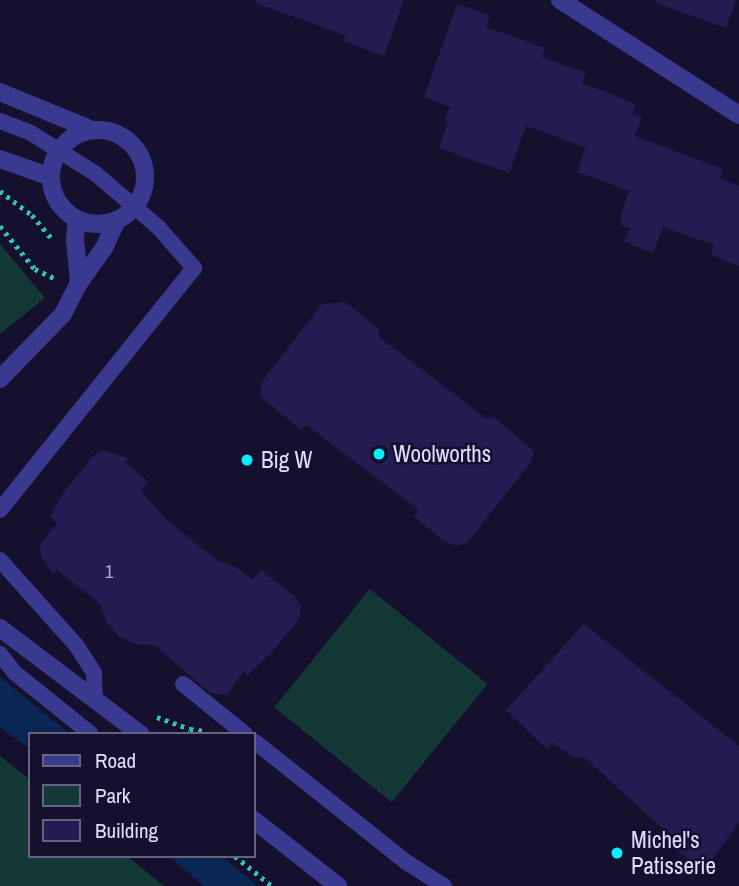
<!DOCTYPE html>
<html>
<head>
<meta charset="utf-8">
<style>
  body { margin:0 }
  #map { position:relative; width:739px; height:886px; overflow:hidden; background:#14102e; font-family:"Archivo Narrow",sans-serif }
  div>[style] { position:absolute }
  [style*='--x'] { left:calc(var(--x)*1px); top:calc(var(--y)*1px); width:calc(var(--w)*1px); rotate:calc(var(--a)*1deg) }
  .green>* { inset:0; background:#133836; transform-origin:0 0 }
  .water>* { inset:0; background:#0a2753 }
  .building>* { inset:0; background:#241b50 }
  .path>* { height:4.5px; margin-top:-2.25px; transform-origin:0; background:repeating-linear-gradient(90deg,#2ac6b8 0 3.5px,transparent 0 8.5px) }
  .service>* { height:16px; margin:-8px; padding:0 8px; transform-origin:8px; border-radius:8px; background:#39398f }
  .minor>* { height:18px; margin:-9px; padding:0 9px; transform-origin:9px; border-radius:9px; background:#39398f }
  .minor>.ring { margin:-9px; padding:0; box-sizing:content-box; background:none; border:18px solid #39398f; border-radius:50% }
  .dots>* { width:19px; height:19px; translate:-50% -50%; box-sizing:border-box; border:4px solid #14102e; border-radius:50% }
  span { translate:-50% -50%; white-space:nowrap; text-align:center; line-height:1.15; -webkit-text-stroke:5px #14102e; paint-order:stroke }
  .number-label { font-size:19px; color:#b1acd3 }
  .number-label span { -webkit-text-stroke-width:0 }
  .poi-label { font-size:23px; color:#e0ddff }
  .left { translate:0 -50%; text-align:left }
  .legend { position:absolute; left:28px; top:732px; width:228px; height:126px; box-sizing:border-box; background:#14102e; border:2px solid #666282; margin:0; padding:9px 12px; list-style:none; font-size:21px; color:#e0ddff }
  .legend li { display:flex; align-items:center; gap:14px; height:35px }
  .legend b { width:35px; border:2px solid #666282 }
</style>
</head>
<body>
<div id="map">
  <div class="green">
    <i style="clip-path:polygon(0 244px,45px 298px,0 334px)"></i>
    <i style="left:370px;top:589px;width:151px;height:152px;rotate:39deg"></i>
    <i style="clip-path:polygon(0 756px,30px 780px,30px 856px,127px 856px,164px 886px,0 886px)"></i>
  </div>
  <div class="water">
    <i style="clip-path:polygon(0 677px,70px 734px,30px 734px,30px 749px,0 727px)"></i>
    <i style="clip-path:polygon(169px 856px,221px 856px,258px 886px,204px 886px)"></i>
  </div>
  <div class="building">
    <i style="clip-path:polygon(256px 0,404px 0,384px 56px,343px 41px,345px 35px,255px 3px)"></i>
    <i style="clip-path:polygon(657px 0,736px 0,726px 28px,656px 3px)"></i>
    <i style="clip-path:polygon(457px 4px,490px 15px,486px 27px,545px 48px,542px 57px,586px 73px,582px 83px,636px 104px,632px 114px,642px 117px,635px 136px,723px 169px,720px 178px,739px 186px,739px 266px,711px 255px,714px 245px,663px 227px,653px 253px,624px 242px,630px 228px,620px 225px,622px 219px,620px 218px,629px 191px,578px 172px,585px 147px,526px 126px,509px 173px,439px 148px,448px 122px,445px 120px,450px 107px,424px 97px)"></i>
    <i style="clip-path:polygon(345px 302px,380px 330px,378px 336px,487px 419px,494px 417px,534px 451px,531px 462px,467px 543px,456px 546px,442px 540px,414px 516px,419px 510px,306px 425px,301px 430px,260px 396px,261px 383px,322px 304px)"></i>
    <i style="clip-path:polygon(102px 450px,128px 458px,125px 463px,148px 481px,141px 491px,166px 519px,218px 561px,236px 567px,253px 580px,261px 570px,294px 596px,301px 606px,299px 619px,272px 652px,248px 675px,244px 671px,227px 695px,210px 693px,154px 645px,134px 644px,120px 637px,107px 623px,99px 603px,57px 570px,54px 575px,41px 556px,40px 545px,57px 523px,50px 517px,61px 496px,93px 456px)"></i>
    <i style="clip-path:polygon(584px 624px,739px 746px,739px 822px,705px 870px,660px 839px,663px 829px,585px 758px,572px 756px,553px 743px,547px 749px,506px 710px)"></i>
  </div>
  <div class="path">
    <i style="--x:0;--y:191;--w:40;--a:37"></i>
    <i style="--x:32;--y:215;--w:31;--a:50"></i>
    <i style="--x:0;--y:226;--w:55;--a:50.9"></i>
    <i style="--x:35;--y:269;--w:23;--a:25"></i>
    <i style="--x:157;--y:717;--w:35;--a:20"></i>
    <i style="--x:190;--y:729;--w:15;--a:8"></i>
    <i style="--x:235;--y:856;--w:48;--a:39"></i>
  </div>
  <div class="service">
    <i style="--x:0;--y:121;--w:33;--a:21"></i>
    <i style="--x:31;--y:133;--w:77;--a:32.2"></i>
    <i style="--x:96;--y:174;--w:82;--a:40.5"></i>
    <i style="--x:158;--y:227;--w:55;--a:48.7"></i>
    <i style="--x:194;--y:268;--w:310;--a:128.7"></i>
    <i style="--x:0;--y:560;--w:114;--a:48.2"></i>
    <i style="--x:76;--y:645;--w:33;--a:57"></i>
    <i style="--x:94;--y:673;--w:27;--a:88"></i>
    <i style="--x:0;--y:654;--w:24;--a:52"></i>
    <i style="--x:15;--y:673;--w:97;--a:38.8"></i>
    <i style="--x:183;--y:684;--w:80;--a:38.9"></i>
    <i style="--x:254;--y:741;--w:194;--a:38.5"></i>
    <i style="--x:406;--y:862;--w:45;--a:32.3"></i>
  </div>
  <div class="minor">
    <i style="--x:560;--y:0;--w:213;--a:32.7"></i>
    <i style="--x:0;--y:92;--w:100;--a:22.4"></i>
    <i class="ring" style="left:51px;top:130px;width:76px;height:76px"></i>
    <i style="--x:0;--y:159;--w:54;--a:19.4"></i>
    <i style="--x:77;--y:219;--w:20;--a:96"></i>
    <i style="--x:75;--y:239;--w:44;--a:84.8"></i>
    <i style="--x:0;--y:379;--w:91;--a:-45.9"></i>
    <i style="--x:63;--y:314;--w:35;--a:-63"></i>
    <i style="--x:79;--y:283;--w:43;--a:-54.5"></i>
    <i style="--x:104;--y:248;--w:31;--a:-65"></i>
    <i style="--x:0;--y:628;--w:176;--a:37.1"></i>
    <i style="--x:254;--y:820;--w:107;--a:38.2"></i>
  </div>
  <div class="dots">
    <i style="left:379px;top:454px;background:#09eeff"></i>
    <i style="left:247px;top:460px;background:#09eeff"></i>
    <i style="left:617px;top:853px;background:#09eeff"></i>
  </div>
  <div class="number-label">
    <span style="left:109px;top:572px">1</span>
  </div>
  <div class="poi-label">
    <span class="left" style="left:393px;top:454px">Woolworths</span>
    <span class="left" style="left:261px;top:460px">Big W</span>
    <span class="left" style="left:631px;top:853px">Michel's<br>Patisserie</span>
  </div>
  <ul class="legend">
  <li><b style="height:9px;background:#39398f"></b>Road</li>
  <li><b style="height:19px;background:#133836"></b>Park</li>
  <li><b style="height:19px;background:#241b50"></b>Building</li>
  </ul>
</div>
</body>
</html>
